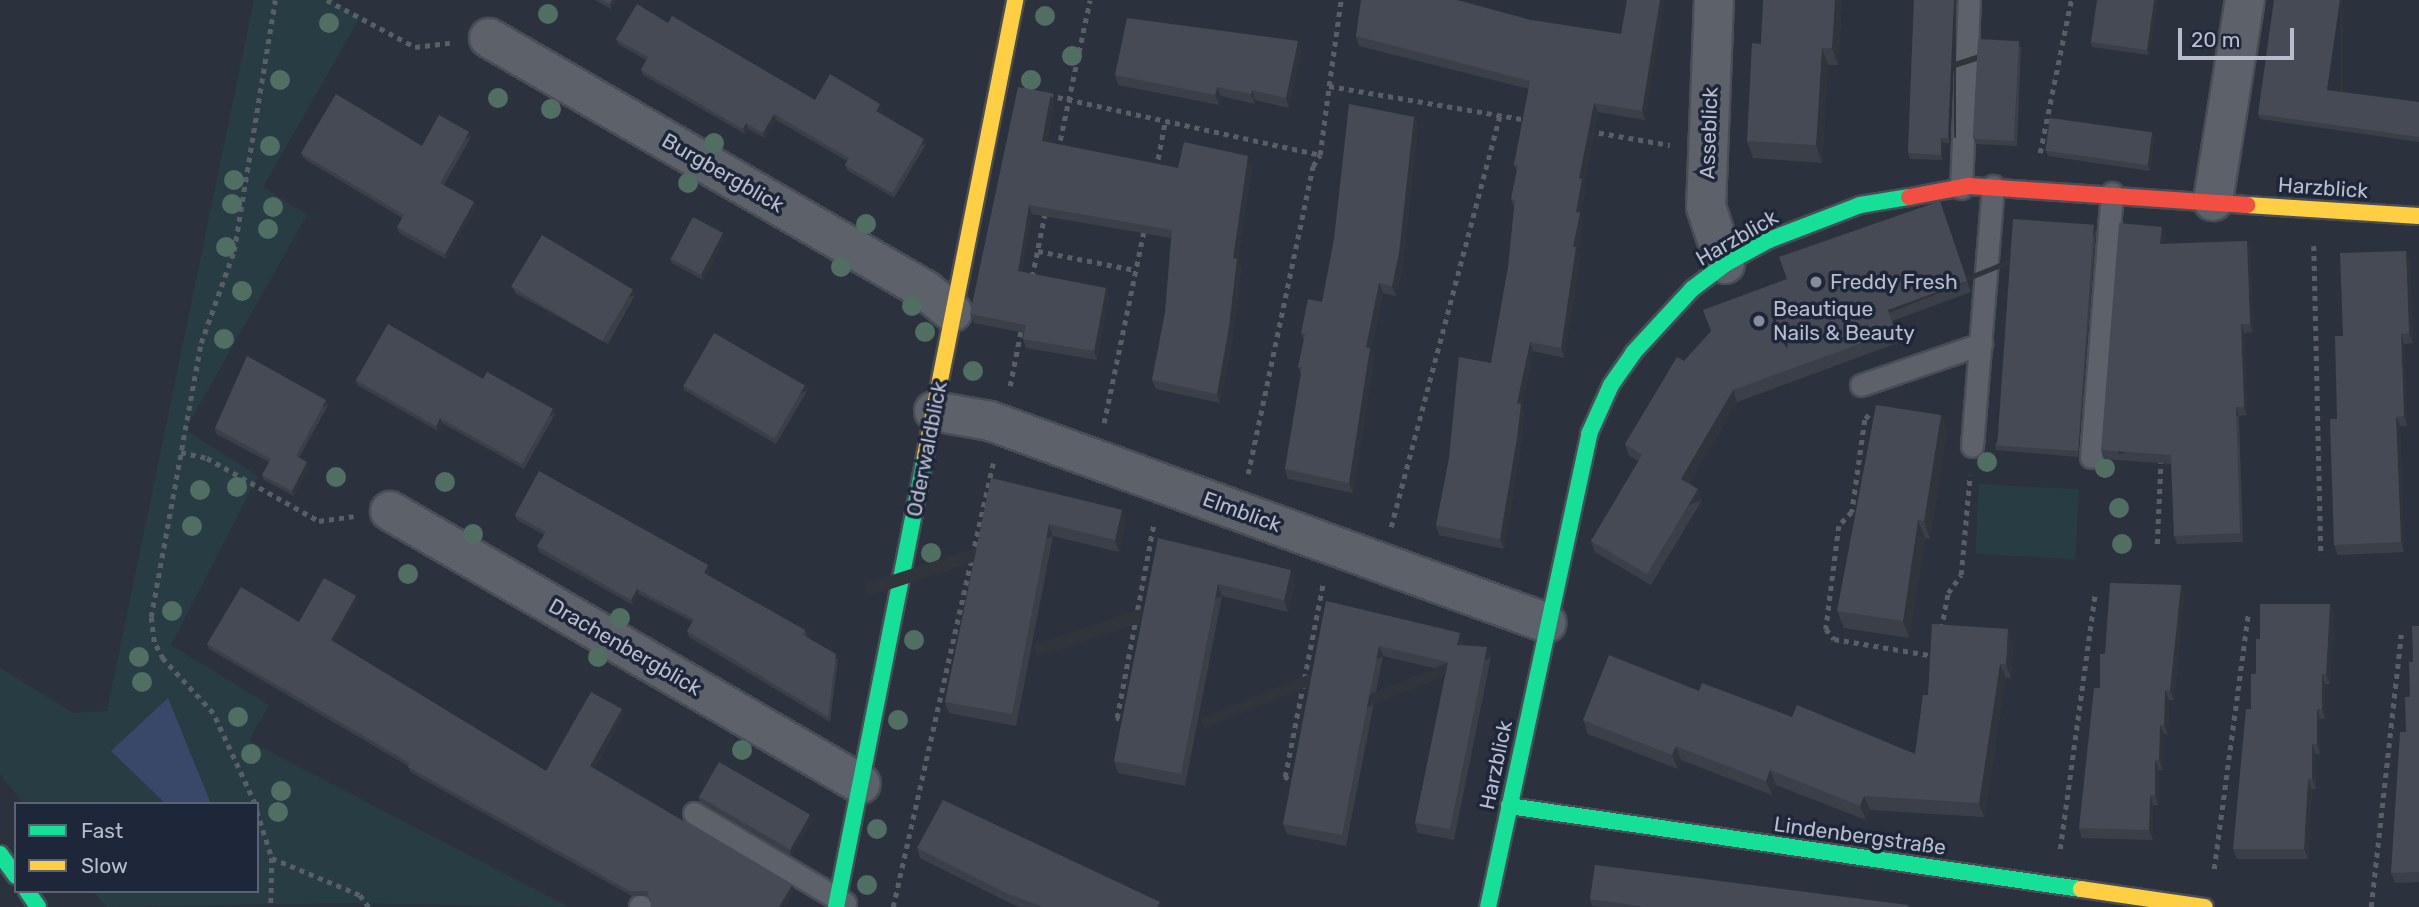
<!DOCTYPE html>
<html>
<head>
<meta charset="utf-8">
<style>
  body { margin:0 }
  #map { position:relative; width:2419px; height:907px; overflow:hidden; background:#2c323d; font-family:Rubik,sans-serif }
  div>[style] { position:absolute }
  [style*='--x'] { left:calc(var(--x)*1px); top:calc(var(--y)*1px); width:calc(var(--w)*1px); rotate:calc(var(--a)*1deg) }
  .green>* { inset:0; background:#283c44; transform-origin:0 0 }
  .water>* { inset:0; background:#394869 }
  .path>* { height:4.5px; margin-top:-2.25px; transform-origin:0; background:repeating-linear-gradient(90deg,#5a5f67 0 5px,transparent 0 10px) }
  .roads { filter:drop-shadow(2px 0 #494d55) drop-shadow(-2px 0 #494d55) drop-shadow(0 2px #494d55) drop-shadow(0 -2px #494d55) }
  .lane>* { height:21px; margin:-10.5px; padding:0 10.5px; transform-origin:10.5px; border-radius:10.5px; background:#5d616a }
  .street>* { height:38px; margin:-19px; padding:0 19px; transform-origin:19px; border-radius:19px; background:#5d616a }
  .fast>* { height:16px; margin:-8px; padding:0 8px; transform-origin:8px; border-radius:8px; background:#16e098 }
  .slow>* { height:16px; margin:-8px; padding:0 8px; transform-origin:8px; border-radius:8px; background:#ffcf43 }
  .jam>* { height:16px; margin:-8px; padding:0 8px; transform-origin:8px; border-radius:8px; background:#f24e42 }
  .trees>* { width:20px; height:20px; margin:-10px; border-radius:50%; background:#506e61 }
  .wall>* { inset:0; background:#3b4048 }
  .shaded-wall>* { inset:0; background:#30343b; transform-origin:0 0 }
  .building>* { inset:0; background:#454a54; transform-origin:0 0 }
  .dots>* { width:19px; height:19px; translate:-50% -50%; box-sizing:border-box; border:4px solid #1e2639; border-radius:50% }
  span { translate:-50% -50%; white-space:nowrap; text-align:center; line-height:1.15; -webkit-text-stroke:7px #1e2639; paint-order:stroke }
  .street-label { font-size:21px; color:#b7bdcd }
  .poi-label { font-size:21px; color:#b7bdcd }
  .left { translate:0 -50%; text-align:left }
  .legend { position:absolute; left:14px; top:802px; width:245px; height:91px; box-sizing:border-box; background:#1e2639; border:2px solid #5b6274; margin:0; padding:9px 12px; list-style:none; font-size:21px; color:#b7bdcd }
  .legend li { display:flex; align-items:center; gap:14px; height:35px }
  .legend b { width:35px; border:2px solid #5b6274 }
  .scale { position:absolute; left:2178px; top:28px; width:116px; height:32px; box-sizing:border-box; border:4px solid #b7bdcd; border-top:0; padding-left:9px; font-size:21px; line-height:24px; white-space:nowrap; color:#b7bdcd; -webkit-text-stroke:5px #1e2639; paint-order:stroke }
</style>
</head>
<body>
<div id="map">
  <div class="green">
    <i style="clip-path:polygon(254px 0,327px 0,360px 17px,263px 187px,307px 215px,185px 430px,258px 476px,171px 645px,269px 705px,249px 741px,569px 907px,349px 903px,107px 907px,93px 891px,257px 891px,257px 804px,24px 804px,0 774px,0 668px,73px 713px,107px 711px)"></i>
    <i style="left:1979px;top:484px;width:100px;height:70px;rotate:3deg"></i>
  </div>
  <div class="water">
    <i style="clip-path:polygon(168px 698px,211px 804px,166px 804px,111px 751px)"></i>
  </div>
  <div class="path">
    <i style="--x:327;--y:0;--w:100;--a:28.1"></i>
    <i style="--x:415;--y:47;--w:35;--a:-7"></i>
    <i style="--x:1329;--y:86;--w:87;--a:-82.1"></i>
    <i style="--x:1048;--y:95;--w:279;--a:12.4"></i>
    <i style="--x:1589;--y:131;--w:82;--a:9.8"></i>
    <i style="--x:1058;--y:150;--w:153;--a:-78"></i>
    <i style="--x:2040;--y:153;--w:156;--a:-78.5"></i>
    <i style="--x:1156;--y:169;--w:48;--a:-79.2"></i>
    <i style="--x:2314;--y:246;--w:310;--a:88.7"></i>
    <i style="--x:1038;--y:251;--w:99;--a:11.1"></i>
    <i style="--x:1032;--y:277;--w:65;--a:-78.5"></i>
    <i style="--x:1010;--y:386;--w:57;--a:-78.9"></i>
    <i style="--x:1869;--y:415;--w:6;--a:129"></i>
    <i style="--x:1865;--y:420;--w:93;--a:98"></i>
    <i style="--x:1852;--y:512;--w:19;--a:133"></i>
    <i style="--x:1839;--y:526;--w:104;--a:97.2"></i>
    <i style="--x:1826;--y:629;--w:13;--a:51"></i>
    <i style="--x:1834;--y:639;--w:102;--a:9.6"></i>
    <i style="--x:1104;--y:423;--w:198;--a:-78.3"></i>
    <i style="--x:181;--y:452;--w:27;--a:13"></i>
    <i style="--x:207;--y:458;--w:129;--a:29.4"></i>
    <i style="--x:319;--y:521;--w:35;--a:-8"></i>
    <i style="--x:1248;--y:474;--w:315;--a:-78.1"></i>
    <i style="--x:1313;--y:166;--w:13;--a:-58"></i>
    <i style="--x:1320;--y:155;--w:70;--a:-82.6"></i>
    <i style="--x:1329;--y:86;--w:202;--a:9.7"></i>
    <i style="--x:1391;--y:527;--w:426;--a:-75.2"></i>
    <i style="--x:2157;--y:544;--w:87;--a:-87.4"></i>
    <i style="--x:1941;--y:629;--w:37;--a:-79"></i>
    <i style="--x:1948;--y:593;--w:22;--a:-54"></i>
    <i style="--x:1961;--y:575;--w:100;--a:-84.9"></i>
    <i style="--x:1128;--y:724;--w:13;--a:-151"></i>
    <i style="--x:1117;--y:718;--w:199;--a:-79.3"></i>
    <i style="--x:1296;--y:785;--w:14;--a:-144"></i>
    <i style="--x:1285;--y:777;--w:197;--a:-78.9"></i>
    <i style="--x:255;--y:804;--w:100;--a:-114.8"></i>
    <i style="--x:213;--y:713;--w:74;--a:-132.8"></i>
    <i style="--x:163;--y:659;--w:19;--a:-118"></i>
    <i style="--x:154;--y:642;--w:25;--a:-97"></i>
    <i style="--x:151;--y:617;--w:279;--a:-79.7"></i>
    <i style="--x:201;--y:343;--w:98;--a:-70.3"></i>
    <i style="--x:234;--y:251;--w:254;--a:-80.7"></i>
    <i style="--x:257;--y:811;--w:49;--a:72.3"></i>
    <i style="--x:272;--y:858;--w:49;--a:91.2"></i>
    <i style="--x:2060;--y:849;--w:258;--a:-82.2"></i>
    <i style="--x:272;--y:858;--w:95;--a:22.8"></i>
    <i style="--x:360;--y:895;--w:15;--a:53"></i>
    <i style="--x:2214;--y:869;--w:258;--a:-82.4"></i>
    <i style="--x:893;--y:907;--w:455;--a:-77.3"></i>
    <i style="--x:2371;--y:907;--w:274;--a:-83.7"></i>
  </div>
  <div class="roads">
    <div class="lane">
      <i style="--x:1961;--y:188;--w:188;--a:-87.6"></i>
      <i style="--x:1861;--y:385;--w:127;--a:-18.9"></i>
      <i style="--x:1972;--y:446;--w:261;--a:-85.4"></i>
      <i style="--x:2091;--y:457;--w:265;--a:-85.5"></i>
      <i style="--x:694;--y:813;--w:176;--a:30.8"></i>
      <i style="--x:640;--y:906;--w:1;--a:45"></i>
    </div>
    <div class="street">
      <i style="--x:1714;--y:0;--w:207;--a:92.2"></i>
      <i style="--x:1706;--y:207;--w:60;--a:71.6"></i>
      <i style="--x:489;--y:38;--w:504;--a:30.03"></i>
      <i style="--x:925;--y:290;--w:35;--a:39"></i>
      <i style="--x:2213;--y:201;--w:204;--a:-81"></i>
      <i style="--x:934;--y:411;--w:57;--a:10.1"></i>
      <i style="--x:990;--y:421;--w:592;--a:19.93"></i>
      <i style="--x:390;--y:511;--w:544;--a:30.1"></i>
    </div>
    <div class="fast">
      <i style="--x:1509;--y:806;--w:578;--a:8.26"></i>
      <i style="--x:0;--y:854;--w:27;--a:54"></i>
      <i style="--x:27;--y:891;--w:19;--a:55"></i>
      <i style="--x:836;--y:907;--w:460;--a:-78.8"></i>
      <i style="--x:1488;--y:907;--w:484;--a:-77.9"></i>
      <i style="--x:1589;--y:434;--w:54;--a:-65.8"></i>
      <i style="--x:1611;--y:385;--w:39;--a:-55"></i>
      <i style="--x:1633;--y:353;--w:87;--a:-47.3"></i>
      <i style="--x:1692;--y:289;--w:41;--a:-37.1"></i>
      <i style="--x:1725;--y:264;--w:50;--a:-28.6"></i>
      <i style="--x:1769;--y:240;--w:97;--a:-21"></i>
      <i style="--x:1860;--y:205;--w:50;--a:-9.3"></i>
    </div>
    <div class="slow">
      <i style="--x:2247;--y:205;--w:172;--a:3.7"></i>
      <i style="--x:925;--y:456;--w:465;--a:-78.8"></i>
      <i style="--x:2081;--y:889;--w:125;--a:8.3"></i>
    </div>
    <div class="jam">
      <i style="--x:1909;--y:197;--w:61;--a:-10.4"></i>
      <i style="--x:1969;--y:186;--w:279;--a:3.9"></i>
    </div>
  </div>
  <div class="trees">
    <i style="left:548px;top:14px"></i>
    <i style="left:1045px;top:16px"></i>
    <i style="left:329px;top:23px"></i>
    <i style="left:1072px;top:56px"></i>
    <i style="left:280px;top:80px"></i>
    <i style="left:1031px;top:80px"></i>
    <i style="left:498px;top:98px"></i>
    <i style="left:551px;top:109px"></i>
    <i style="left:714px;top:143px"></i>
    <i style="left:270px;top:146px"></i>
    <i style="left:234px;top:180px"></i>
    <i style="left:688px;top:183px"></i>
    <i style="left:232px;top:204px"></i>
    <i style="left:273px;top:207px"></i>
    <i style="left:866px;top:224px"></i>
    <i style="left:268px;top:229px"></i>
    <i style="left:226px;top:247px"></i>
    <i style="left:841px;top:267px"></i>
    <i style="left:242px;top:291px"></i>
    <i style="left:912px;top:306px"></i>
    <i style="left:925px;top:332px"></i>
    <i style="left:224px;top:339px"></i>
    <i style="left:973px;top:371px"></i>
    <i style="left:1987px;top:462px"></i>
    <i style="left:2105px;top:468px"></i>
    <i style="left:336px;top:477px"></i>
    <i style="left:445px;top:482px"></i>
    <i style="left:237px;top:487px"></i>
    <i style="left:200px;top:490px"></i>
    <i style="left:2119px;top:508px"></i>
    <i style="left:192px;top:526px"></i>
    <i style="left:473px;top:534px"></i>
    <i style="left:2122px;top:544px"></i>
    <i style="left:931px;top:553px"></i>
    <i style="left:408px;top:574px"></i>
    <i style="left:172px;top:611px"></i>
    <i style="left:620px;top:618px"></i>
    <i style="left:914px;top:640px"></i>
    <i style="left:139px;top:657px"></i>
    <i style="left:598px;top:657px"></i>
    <i style="left:142px;top:682px"></i>
    <i style="left:238px;top:717px"></i>
    <i style="left:898px;top:720px"></i>
    <i style="left:742px;top:750px"></i>
    <i style="left:251px;top:754px"></i>
    <i style="left:281px;top:791px"></i>
    <i style="left:278px;top:812px"></i>
    <i style="left:877px;top:829px"></i>
    <i style="left:867px;top:885px"></i>
  </div>
  <div class="wall">
    <i style="clip-path:polygon(595px 0,617px 0,611px 9px)"></i>
    <i style="clip-path:polygon(1842px 0,1838px 65px,1828px 65px,1822px 163px,1753px 158px,1747px 141px,1761px 44px)"></i>
    <i style="clip-path:polygon(1914px 0,1950px 143px,1943px 143px,1943px 160px,1910px 159px,1908px 153px)"></i>
    <i style="clip-path:polygon(2157px 0,2149px 55px,2092px 47px,2091px 42px)"></i>
    <i style="clip-path:polygon(1531px 20px,1621px 34px,1645px 120px,1598px 112px,1584px 182px,1586px 188px,1580px 215px,1583px 223px,1578px 250px,1580px 256px,1564px 358px,1533px 351px,1522px 406px,1524px 414px,1521px 447px,1504px 549px,1439px 535px,1436px 525px,1491px 363px,1508px 268px,1514px 208px,1511px 199px,1517px 171px,1514px 165px,1529px 89px,1359px 46px,1356px 36px)"></i>
    <i style="clip-path:polygon(668px 23px,815px 100px,880px 104px,882px 109px,880px 113px,926px 144px,894px 198px,847px 170px,845px 165px,847px 161px,776px 120px,765px 138px,748px 129px,745px 134px,643px 75px,641px 70px,646px 60px,618px 44px,616px 39px)"></i>
    <i style="clip-path:polygon(1298px 41px,1301px 51px,1289px 108px,1255px 100px,1255px 104px,1221px 96px,1219px 105px,1118px 85px,1115px 75px)"></i>
    <i style="clip-path:polygon(2019px 41px,2021px 47px,2017px 146px,1976px 144px,1974px 139px)"></i>
    <i style="clip-path:polygon(2330px 91px,2419px 102px,2419px 142px,2260px 119px,2258px 114px)"></i>
    <i style="clip-path:polygon(1054px 102px,1047px 142px,1178px 168px,1252px 165px,1238px 259px,1241px 268px,1233px 336px,1220px 403px,1156px 389px,1152px 380px,1165px 313px,1171px 238px,1032px 214px,1022px 272px,1109px 297px,1097px 360px,1026px 348px,1023px 339px,1024px 333px,974px 323px,970px 314px)"></i>
    <i style="clip-path:polygon(1414px 117px,1418px 127px,1403px 263px,1396px 296px,1383px 293px,1371px 350px,1374px 358px,1353px 493px,1288px 479px,1285px 469px,1301px 374px,1298px 367px,1304px 340px,1301px 333px,1322px 302px)"></i>
    <i style="clip-path:polygon(469px 132px,471px 137px,444px 185px,474px 202px,476px 207px,446px 259px,399px 233px,397px 227px,402px 218px,303px 158px,301px 153px,422px 146px)"></i>
    <i style="clip-path:polygon(2152px 133px,2154px 138px,2150px 171px,2048px 156px,2046px 151px)"></i>
    <i style="clip-path:polygon(1940px 201px,1971px 292px,1892px 321px,1900px 342px,1737px 402px,1689px 483px,1702px 500px,1651px 585px,1595px 552px,1591px 541px,1639px 461px,1629px 456px,1625px 444px,1684px 361px,1787px 279px)"></i>
    <i style="clip-path:polygon(2096px 230px,2078px 457px,1996px 450px,1995px 445px)"></i>
    <i style="clip-path:polygon(2165px 236px,2164px 244px,2247px 241px,2250px 249px,2253px 332px,2244px 333px,2247px 415px,2239px 416px,2243px 542px,2177px 544px,2174px 536px,2171px 464px,2104px 459px,2101px 450px)"></i>
    <i style="clip-path:polygon(725px 239px,703px 280px,672px 263px,670px 258px)"></i>
    <i style="clip-path:polygon(2406px 251px,2410px 261px,2413px 343px,2404px 344px,2407px 426px,2400px 426px,2404px 552px,2338px 555px,2334px 545px,2337px 419px,2343px 336px)"></i>
    <i style="clip-path:polygon(513px 288px,635px 295px,608px 344px,515px 293px)"></i>
    <i style="clip-path:polygon(483px 379px,553px 409px,555px 414px,524px 469px,442px 423px,438px 431px,357px 385px,356px 380px)"></i>
    <i style="clip-path:polygon(683px 385px,807px 391px,776px 444px,684px 390px)"></i>
    <i style="clip-path:polygon(326px 400px,328px 405px,299px 458px,307px 462px,309px 467px,294px 496px,264px 480px,262px 475px,269px 462px,216px 434px,215px 428px)"></i>
    <i style="clip-path:polygon(1941px 415px,1947px 432px,1930px 539px,1925px 538px,1909px 638px,1844px 628px,1837px 611px)"></i>
    <i style="clip-path:polygon(991px 478px,1122px 510px,1126px 521px,1119px 552px,1053px 536px,1016px 726px,949px 713px,945px 702px)"></i>
    <i style="clip-path:polygon(515px 515px,710px 570px,707px 575px,805px 630px,807px 635px,806px 637px,838px 659px,830px 722px,689px 637px,687px 631px,693px 622px,639px 594px,633px 605px,539px 552px,537px 546px,544px 535px,517px 520px)"></i>
    <i style="clip-path:polygon(1158px 538px,1295px 582px,1288px 612px,1222px 596px,1185px 786px,1118px 773px,1114px 761px)"></i>
    <i style="clip-path:polygon(2181px 585px,2184px 595px,2174px 700px,2169px 700px,2168px 735px,2164px 734px,2163px 770px,2159px 770px,2158px 805px,2153px 805px,2153px 840px,2082px 838px,2079px 828px,2105px 654px)"></i>
    <i style="clip-path:polygon(357px 601px,334px 642px,546px 771px,622px 709px,624px 714px,594px 769px,794px 890px,784px 907px,650px 907px,652px 906px,648px 896px,632px 896px,410px 772px,408px 766px,209px 649px,207px 644px,299px 622px)"></i>
    <i style="clip-path:polygon(1326px 601px,1460px 633px,1463px 645px,1487px 647px,1491px 657px,1454px 840px,1418px 833px,1415px 823px,1446px 671px,1383px 656px,1346px 846px,1287px 834px,1283px 824px)"></i>
    <i style="clip-path:polygon(2330px 604px,2334px 614px,2330px 684px,2325px 684px,2325px 719px,2320px 719px,2320px 754px,2315px 754px,2316px 789px,2312px 789px,2308px 859px,2237px 859px,2233px 849px,2260px 639px)"></i>
    <i style="clip-path:polygon(2419px 626px,2419px 882px,2395px 883px,2391px 873px,2413px 662px)"></i>
    <i style="clip-path:polygon(2013px 643px,2011px 678px,2006px 678px,1984px 817px,1870px 810px,1866px 820px,1776px 785px,1772px 795px,1681px 760px,1678px 769px,1588px 734px,1583px 720px,1699px 691px,1792px 717px,1915px 754px,1928px 695px)"></i>
    <i style="clip-path:polygon(698px 796px,810px 815px,812px 821px,791px 856px,700px 802px)"></i>
    <i style="clip-path:polygon(917px 848px,1162px 907px,1020px 907px,1012px 904px,920px 858px)"></i>
    <i style="clip-path:polygon(1590px 899px,1908px 905px,1909px 907px,1602px 907px,1592px 906px)"></i>
  </div>
  <div class="shaded-wall">
    <i style="clip-path:polygon(612px 0,617px 0,611px 9px,610px 4px)"></i>
    <i style="clip-path:polygon(1660px 0,1665px 0,1645px 120px,1642px 111px)"></i>
    <i style="clip-path:polygon(1835px 0,1842px 0,1838px 65px,1832px 48px)"></i>
    <i style="left:1954px;top:0;width:2px;height:138px"></i>
    <i style="clip-path:polygon(2154px 0,2157px 0,2149px 55px,2147px 50px)"></i>
    <i style="left:2340px;top:0;width:3px;height:91px"></i>
    <i style="clip-path:polygon(1298px 41px,1301px 51px,1289px 108px,1286px 98px)"></i>
    <i style="left:2019px;top:41px;width:6px;height:100px;rotate:72deg"></i>
    <i style="clip-path:polygon(1822px 48px,1828px 65px,1822px 163px,1816px 145px)"></i>
    <i style="clip-path:polygon(1217px 87px,1221px 96px,1219px 105px,1215px 95px)"></i>
    <i style="clip-path:polygon(1252px 90px,1255px 100px,1255px 104px,1251px 94px)"></i>
    <i style="clip-path:polygon(1051px 93px,1054px 102px,1045px 150px,1042px 141px)"></i>
    <i style="clip-path:polygon(1594px 103px,1598px 112px,1584px 182px,1586px 188px,1580px 215px,1583px 223px,1578px 250px,1580px 256px,1564px 358px,1561px 348px,1573px 247px,1579px 178px)"></i>
    <i style="clip-path:polygon(880px 104px,882px 109px,878px 116px,876px 111px)"></i>
    <i style="clip-path:polygon(774px 114px,776px 120px,765px 138px,763px 133px)"></i>
    <i style="clip-path:polygon(1414px 117px,1418px 127px,1403px 263px,1396px 296px,1392px 286px)"></i>
    <i style="clip-path:polygon(746px 123px,748px 129px,745px 134px,743px 129px)"></i>
    <i style="left:469px;top:132px;width:5px;height:59px;rotate:68deg"></i>
    <i style="clip-path:polygon(2152px 133px,2154px 138px,2150px 171px,2148px 166px)"></i>
    <i style="clip-path:polygon(1941px 138px,1943px 143px,1943px 160px,1941px 155px)"></i>
    <i style="left:924px;top:139px;width:5px;height:63px;rotate:68deg"></i>
    <i style="clip-path:polygon(1248px 156px,1252px 165px,1238px 259px,1241px 268px,1233px 336px,1220px 403px,1217px 394px,1233px 258px)"></i>
    <i style="clip-path:polygon(474px 202px,476px 207px,446px 259px,445px 254px)"></i>
    <i style="clip-path:polygon(1029px 205px,1032px 214px,1021px 280px,1018px 271px)"></i>
    <i style="left:2094px;top:225px;width:5px;height:228px;rotate:68deg"></i>
    <i style="clip-path:polygon(2162px 227px,2165px 236px,2163px 253px,2160px 244px)"></i>
    <i style="clip-path:polygon(723px 233px,725px 239px,703px 280px,701px 275px)"></i>
    <i style="clip-path:polygon(2247px 241px,2250px 249px,2253px 332px,2250px 324px)"></i>
    <i style="clip-path:polygon(2406px 251px,2410px 261px,2413px 343px,2409px 333px)"></i>
    <i style="clip-path:polygon(1379px 283px,1383px 293px,1371px 350px,1374px 358px,1353px 493px,1349px 483px,1366px 347px)"></i>
    <i style="clip-path:polygon(1106px 288px,1109px 297px,1097px 360px,1094px 351px)"></i>
    <i style="left:633px;top:290px;width:5px;height:56px;rotate:68deg"></i>
    <i style="clip-path:polygon(2241px 324px,2244px 333px,2247px 415px,2244px 407px)"></i>
    <i style="clip-path:polygon(2401px 334px,2404px 344px,2407px 426px,2404px 416px)"></i>
    <i style="clip-path:polygon(1530px 342px,1533px 351px,1522px 406px,1524px 414px,1521px 447px,1504px 549px,1500px 539px,1517px 403px)"></i>
    <i style="left:805px;top:386px;width:5px;height:61px;rotate:68deg"></i>
    <i style="clip-path:polygon(1733px 390px,1737px 402px,1685px 490px,1681px 479px)"></i>
    <i style="left:326px;top:400px;width:5px;height:64px;rotate:68deg"></i>
    <i style="left:2236px;top:407px;width:9px;height:126px;rotate:72deg"></i>
    <i style="left:553px;top:409px;width:5px;height:63px;rotate:68deg"></i>
    <i style="clip-path:polygon(1941px 415px,1947px 432px,1930px 539px,1924px 521px)"></i>
    <i style="clip-path:polygon(2396px 417px,2400px 426px,2404px 552px,2401px 542px)"></i>
    <i style="clip-path:polygon(440px 418px,442px 423px,438px 431px,436px 426px)"></i>
    <i style="clip-path:polygon(307px 462px,309px 467px,294px 496px,292px 491px)"></i>
    <i style="left:1698px;top:489px;width:12px;height:99px;rotate:70deg"></i>
    <i style="clip-path:polygon(1122px 510px,1126px 521px,1119px 552px,1115px 540px)"></i>
    <i style="clip-path:polygon(1918px 520px,1925px 538px,1909px 638px,1903px 621px)"></i>
    <i style="left:1049px;top:524px;width:13px;height:194px;rotate:72deg"></i>
    <i style="clip-path:polygon(708px 565px,710px 570px,706px 578px,704px 573px)"></i>
    <i style="clip-path:polygon(1291px 570px,1295px 582px,1288px 612px,1284px 600px)"></i>
    <i style="left:1218px;top:584px;width:13px;height:194px;rotate:72deg"></i>
    <i style="clip-path:polygon(2181px 585px,2184px 595px,2174px 700px,2170px 690px)"></i>
    <i style="clip-path:polygon(637px 589px,639px 594px,633px 605px,631px 600px)"></i>
    <i style="clip-path:polygon(356px 596px,357px 601px,333px 645px,331px 640px)"></i>
    <i style="clip-path:polygon(2330px 604px,2334px 614px,2330px 684px,2326px 674px)"></i>
    <i style="clip-path:polygon(2008px 629px,2013px 643px,2011px 678px,2006px 664px)"></i>
    <i style="clip-path:polygon(1460px 633px,1464px 643px,1461px 655px,1457px 645px)"></i>
    <i style="left:1379px;top:646px;width:11px;height:193px;rotate:68deg"></i>
    <i style="left:1487px;top:647px;width:11px;height:186px;rotate:68deg"></i>
    <i style="left:836px;top:654px;width:5px;height:64px;rotate:68deg"></i>
    <i style="clip-path:polygon(2000px 664px,2006px 678px,1984px 817px,1979px 803px)"></i>
    <i style="clip-path:polygon(2322px 674px,2325px 684px,2325px 719px,2322px 709px)"></i>
    <i style="clip-path:polygon(2165px 690px,2169px 700px,2168px 735px,2164px 725px)"></i>
    <i style="clip-path:polygon(622px 709px,624px 714px,592px 772px,590px 766px)"></i>
    <i style="clip-path:polygon(2317px 709px,2320px 719px,2320px 754px,2317px 744px)"></i>
    <i style="clip-path:polygon(2160px 725px,2164px 734px,2163px 770px,2159px 760px)"></i>
    <i style="clip-path:polygon(2312px 744px,2315px 754px,2316px 789px,2312px 779px)"></i>
    <i style="clip-path:polygon(1676px 746px,1681px 760px,1678px 769px,1672px 755px)"></i>
    <i style="clip-path:polygon(2155px 760px,2159px 770px,2158px 805px,2155px 795px)"></i>
    <i style="clip-path:polygon(1770px 770px,1776px 785px,1772px 795px,1766px 781px)"></i>
    <i style="clip-path:polygon(2308px 779px,2312px 789px,2308px 859px,2304px 849px)"></i>
    <i style="clip-path:polygon(2150px 795px,2153px 805px,2153px 840px,2149px 830px)"></i>
    <i style="clip-path:polygon(1864px 796px,1870px 810px,1866px 820px,1860px 806px)"></i>
    <i style="clip-path:polygon(810px 815px,812px 821px,791px 856px,790px 851px)"></i>
    <i style="clip-path:polygon(792px 885px,794px 890px,784px 907px,779px 907px)"></i>
  </div>
  <div class="building">
    <i style="clip-path:polygon(602px 0,612px 0,610px 4px)"></i>
    <i style="clip-path:polygon(1361px 0,1457px 0,1531px 20px,1621px 34px,1627px 0,1660px 0,1642px 111px,1594px 103px,1579px 178px,1582px 179px,1576px 212px,1580px 213px,1573px 247px,1576px 247px,1561px 348px,1530px 342px,1517px 403px,1521px 404px,1517px 438px,1500px 539px,1436px 525px,1449px 458px,1459px 357px,1491px 363px,1508px 268px,1515px 200px,1511px 199px,1518px 165px,1514px 165px,1530px 81px,1356px 36px)"></i>
    <i style="clip-path:polygon(1763px 0,1835px 0,1832px 48px,1822px 48px,1816px 145px,1747px 141px,1752px 43px,1761px 44px)"></i>
    <i style="clip-path:polygon(1914px 0,1954px 0,1948px 138px,1941px 138px,1941px 155px,1908px 153px)"></i>
    <i style="clip-path:polygon(2097px 0,2154px 0,2147px 50px,2091px 42px)"></i>
    <i style="clip-path:polygon(2274px 0,2340px 0,2327px 90px,2419px 102px,2419px 137px,2258px 114px)"></i>
    <i style="clip-path:polygon(637px 4px,668px 23px,672px 16px,815px 100px,830px 74px,880px 104px,876px 111px,924px 139px,892px 193px,845px 165px,849px 158px,774px 114px,763px 133px,746px 123px,743px 129px,641px 70px,648px 57px,616px 39px)"></i>
    <i style="clip-path:polygon(1127px 18px,1298px 41px,1286px 98px,1252px 90px,1251px 94px,1217px 87px,1215px 95px,1115px 75px)"></i>
    <i style="left:1978px;top:39px;width:41px;height:100px;rotate:3deg"></i>
    <i style="clip-path:polygon(1018px 87px,1051px 93px,1042px 141px,1178px 168px,1184px 142px,1248px 156px,1233px 258px,1237px 259px,1229px 327px,1217px 394px,1152px 380px,1165px 313px,1172px 230px,1029px 205px,1018px 271px,1106px 288px,1094px 351px,1023px 339px,1026px 325px,970px 314px)"></i>
    <i style="clip-path:polygon(336px 94px,422px 146px,439px 115px,469px 132px,440px 183px,474px 202px,445px 254px,397px 227px,404px 215px,301px 153px)"></i>
    <i style="clip-path:polygon(1349px 104px,1414px 117px,1399px 253px,1392px 286px,1379px 283px,1366px 347px,1370px 348px,1349px 483px,1285px 469px,1302px 367px,1298px 367px,1305px 334px,1301px 333px,1308px 299px,1322px 302px,1334px 239px)"></i>
    <i style="left:2050px;top:118px;width:103px;height:33px;rotate:8deg"></i>
    <i style="clip-path:polygon(1940px 201px,1967px 281px,1888px 310px,1895px 331px,1733px 390px,1681px 479px,1698px 489px,1647px 574px,1591px 541px,1642px 455px,1625px 444px,1677px 357px,1684px 361px,1711px 331px,1703px 310px,1787px 279px,1779px 257px)"></i>
    <i style="left:693px;top:217px;width:34px;height:47px;rotate:28deg"></i>
    <i style="left:2013px;top:219px;width:81px;height:227px;rotate:4deg"></i>
    <i style="clip-path:polygon(2119px 223px,2162px 227px,2160px 244px,2247px 241px,2250px 324px,2241px 324px,2244px 407px,2236px 407px,2240px 533px,2174px 536px,2171px 455px,2101px 450px)"></i>
    <i style="left:542px;top:235px;width:106px;height:60px;rotate:31deg"></i>
    <i style="clip-path:polygon(2406px 251px,2409px 333px,2401px 334px,2404px 416px,2396px 417px,2401px 542px,2334px 545px,2330px 419px,2337px 419px,2335px 336px,2343px 336px,2340px 253px)"></i>
    <i style="clip-path:polygon(388px 324px,483px 379px,487px 372px,553px 409px,522px 464px,440px 418px,436px 426px,356px 380px)"></i>
    <i style="left:714px;top:333px;width:105px;height:61px;rotate:30deg"></i>
    <i style="clip-path:polygon(247px 356px,326px 400px,296px 456px,307px 462px,292px 491px,262px 475px,271px 459px,215px 428px)"></i>
    <i style="clip-path:polygon(1876px 405px,1941px 415px,1924px 521px,1918px 520px,1903px 621px,1837px 611px)"></i>
    <i style="clip-path:polygon(539px 471px,708px 565px,704px 573px,805px 630px,803px 635px,836px 654px,828px 717px,687px 631px,694px 619px,637px 589px,631px 600px,537px 546px,546px 532px,515px 515px)"></i>
    <i style="clip-path:polygon(991px 478px,1122px 510px,1115px 540px,1049px 524px,1012px 714px,945px 702px)"></i>
    <i style="clip-path:polygon(1158px 538px,1291px 570px,1284px 600px,1218px 584px,1181px 774px,1114px 761px)"></i>
    <i style="clip-path:polygon(324px 578px,356px 596px,331px 640px,546px 771px,591px 692px,622px 709px,590px 766px,792px 885px,779px 907px,650px 907px,652px 906px,647px 891px,630px 891px,408px 767px,410px 763px,207px 644px,241px 587px,299px 622px)"></i>
    <i style="clip-path:polygon(2110px 583px,2181px 585px,2170px 690px,2165px 690px,2164px 725px,2160px 725px,2159px 760px,2155px 760px,2155px 795px,2150px 795px,2149px 830px,2079px 828px,2094px 688px,2100px 688px,2100px 654px,2105px 654px)"></i>
    <i style="clip-path:polygon(1326px 601px,1460px 633px,1457px 645px,1487px 647px,1450px 829px,1415px 823px,1448px 662px,1379px 646px,1342px 835px,1283px 824px)"></i>
    <i style="clip-path:polygon(2260px 604px,2330px 604px,2326px 674px,2322px 674px,2322px 709px,2317px 709px,2317px 744px,2312px 744px,2312px 779px,2308px 779px,2304px 849px,2233px 849px,2246px 709px,2251px 709px,2251px 674px,2256px 674px,2256px 639px,2260px 639px)"></i>
    <i style="clip-path:polygon(1932px 624px,2008px 629px,2006px 664px,2000px 664px,1979px 803px,1864px 796px,1860px 806px,1770px 770px,1766px 781px,1676px 746px,1672px 755px,1583px 720px,1609px 655px,1699px 691px,1702px 683px,1792px 717px,1797px 705px,1915px 754px,1923px 695px,1928px 695px)"></i>
    <i style="clip-path:polygon(2412px 626px,2419px 626px,2419px 872px,2391px 873px,2400px 732px,2406px 732px,2405px 697px,2410px 697px,2409px 662px,2413px 662px)"></i>
    <i style="left:719px;top:762px;width:105px;height:40px;rotate:30deg"></i>
    <i style="clip-path:polygon(943px 800px,1160px 902px,1157px 907px,1044px 907px,1008px 894px,917px 848px)"></i>
    <i style="clip-path:polygon(1595px 865px,1908px 905px,1908px 907px,1646px 907px,1590px 899px)"></i>
  </div>
  <div class="dots">
    <i style="left:1816px;top:282px;background:#868c9b"></i>
    <i style="left:1759px;top:321px;background:#868c9b"></i>
  </div>
  <div class="street-label">
    <span style="left:1709px;top:133px;rotate:-88deg">Asseblick</span>
    <span style="left:723px;top:173px;rotate:30deg">Burgbergblick</span>
    <span style="left:2323px;top:188px;rotate:4deg">Harzblick</span>
    <span style="left:1737px;top:238px;rotate:-30deg">Harzblick</span>
    <span style="left:927px;top:449px;rotate:-79deg">Oderwaldblick</span>
    <span style="left:1242px;top:512px;rotate:20deg">Elmblick</span>
    <span style="left:625px;top:647px;rotate:30deg">Drachenbergblick</span>
    <span style="left:1496px;top:765px;rotate:-78deg">Harzblick</span>
    <span style="left:1860px;top:836px;rotate:8deg">Lindenbergstraße</span>
  </div>
  <div class="poi-label">
    <span class="left" style="left:1830px;top:282px">Freddy Fresh</span>
    <span class="left" style="left:1773px;top:321px">Beautique<br>Nails &amp; Beauty</span>
  </div>
  <ul class="legend">
  <li><b style="height:9px;background:#16e098"></b>Fast</li>
  <li><b style="height:9px;background:#ffcf43"></b>Slow</li>
  </ul>
  <div class="scale">20 m</div>
</div>
</body>
</html>
